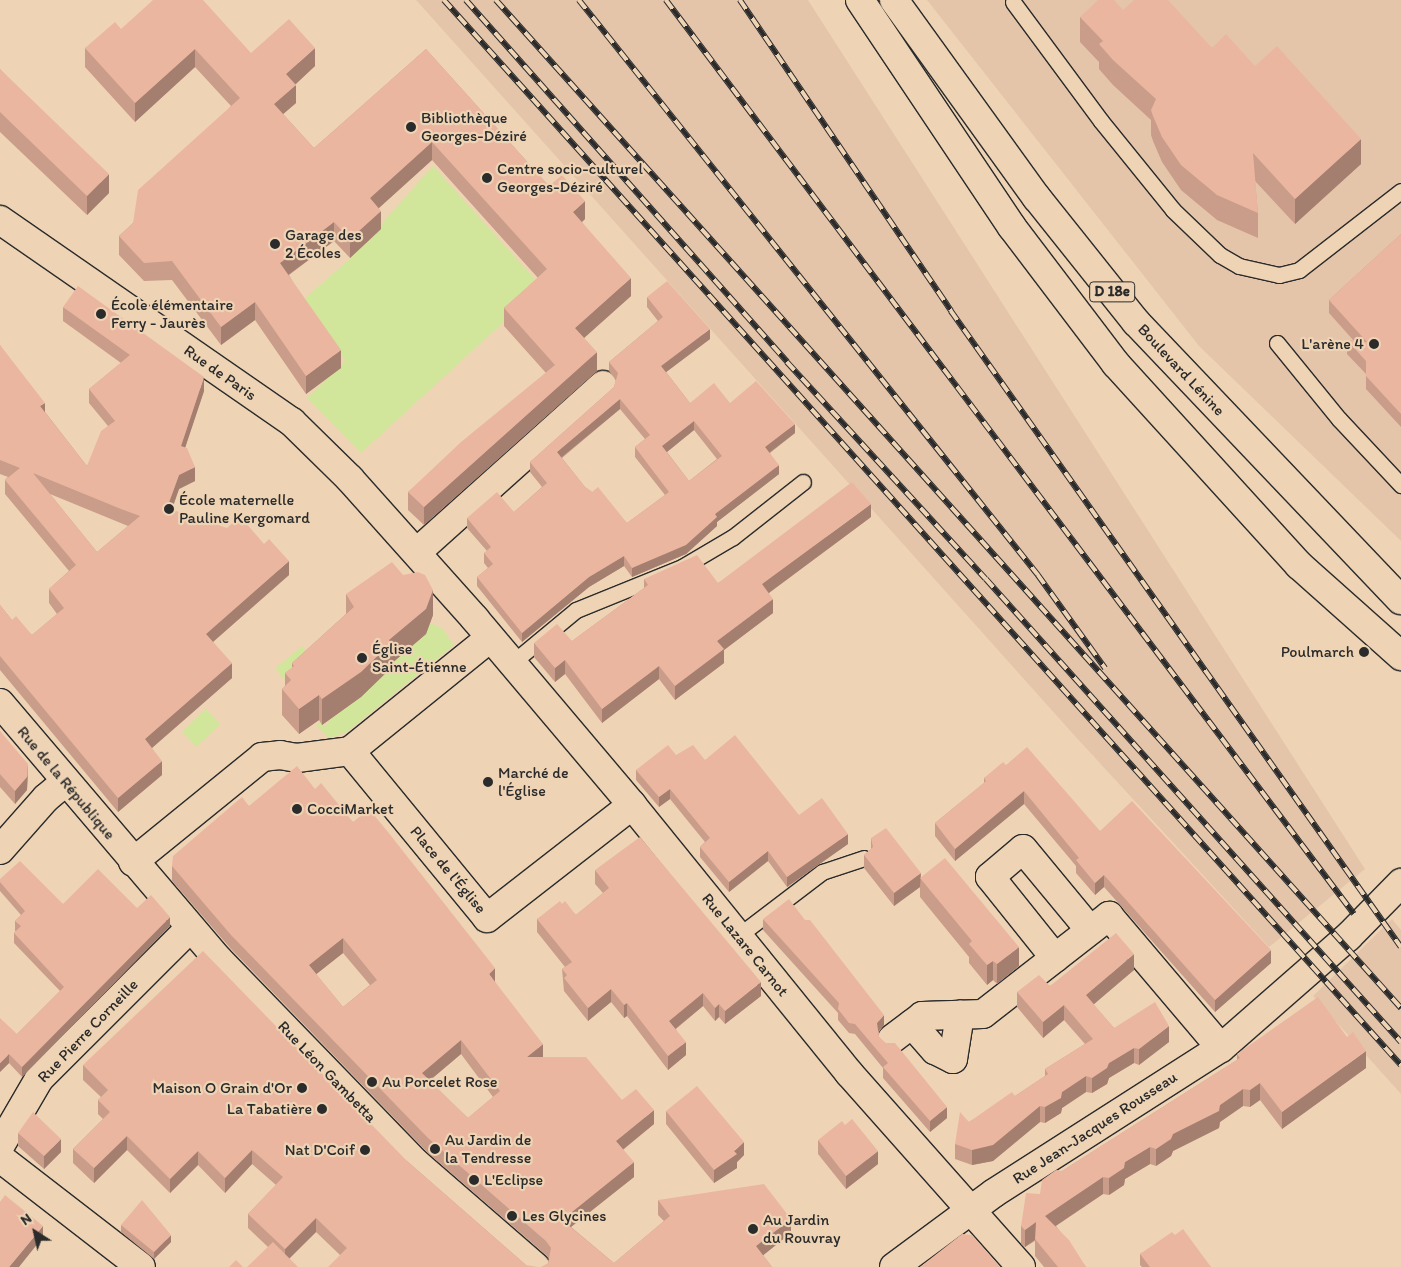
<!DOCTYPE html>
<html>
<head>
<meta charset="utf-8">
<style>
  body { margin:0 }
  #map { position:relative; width:1401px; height:1267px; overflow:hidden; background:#eed4b5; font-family:Itim,sans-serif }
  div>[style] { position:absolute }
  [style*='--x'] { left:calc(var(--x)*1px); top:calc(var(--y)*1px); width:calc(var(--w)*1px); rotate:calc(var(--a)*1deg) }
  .built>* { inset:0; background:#e5c5aa }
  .green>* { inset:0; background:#d1e69b; transform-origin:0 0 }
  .roads { filter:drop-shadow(1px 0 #2b2b2b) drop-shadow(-1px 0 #2b2b2b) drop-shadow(0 1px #2b2b2b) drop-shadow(0 -1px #2b2b2b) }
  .lane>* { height:15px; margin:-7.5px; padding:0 7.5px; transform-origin:7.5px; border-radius:7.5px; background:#eed4b5 }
  .street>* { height:28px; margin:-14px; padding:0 14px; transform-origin:14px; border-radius:14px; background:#eed4b5 }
  .secondary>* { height:28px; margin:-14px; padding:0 14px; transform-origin:14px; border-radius:14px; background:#eed4b5 }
  .primary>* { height:28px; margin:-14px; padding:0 14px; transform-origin:14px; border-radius:14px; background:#eed4b5 }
  .rail>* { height:5.5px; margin-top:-2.75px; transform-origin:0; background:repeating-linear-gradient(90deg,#eed4b5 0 11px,#2b2b2b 0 22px); box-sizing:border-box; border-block:1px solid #2b2b2b }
  .wall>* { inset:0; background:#ca9d8a }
  .shaded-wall>* { inset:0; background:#a47f70 }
  .building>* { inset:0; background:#ebb6a0 }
  .dots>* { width:14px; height:14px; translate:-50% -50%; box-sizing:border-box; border:2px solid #eed4b5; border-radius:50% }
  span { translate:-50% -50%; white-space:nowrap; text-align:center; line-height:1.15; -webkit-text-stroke:4.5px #eed4b5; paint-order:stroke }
  .shield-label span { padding:1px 4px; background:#eed4b5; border:1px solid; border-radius:4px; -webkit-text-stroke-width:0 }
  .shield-label { font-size:15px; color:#2b2b2b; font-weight:700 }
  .poi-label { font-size:16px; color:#2b2b2b }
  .left { translate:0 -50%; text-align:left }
  .right { translate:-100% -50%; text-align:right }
  .street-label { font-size:16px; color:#2b2b2b }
  .north { position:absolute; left:10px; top:1207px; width:50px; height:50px; -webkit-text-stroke:4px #eed4b5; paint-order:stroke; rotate:325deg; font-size:14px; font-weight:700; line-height:20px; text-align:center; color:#2b2b2b }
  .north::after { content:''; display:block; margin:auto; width:18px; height:22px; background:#2b2b2b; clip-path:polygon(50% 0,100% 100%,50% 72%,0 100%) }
</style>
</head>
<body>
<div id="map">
  <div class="built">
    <i style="clip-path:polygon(416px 0,808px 0,1365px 869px,1269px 947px,1074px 735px)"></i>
    <i style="clip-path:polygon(927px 0,1401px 0,1401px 541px,1199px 346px)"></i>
    <i style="clip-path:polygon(1392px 919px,1401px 930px,1401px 1094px,1313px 996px)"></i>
  </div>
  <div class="green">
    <i style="clip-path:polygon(433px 166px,542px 287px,361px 453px,307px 398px,345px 361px,304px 299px,352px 257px)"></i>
    <i style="clip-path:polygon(430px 623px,442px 628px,454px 645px,347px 732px,329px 738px,316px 725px,322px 721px,323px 726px,329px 724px,328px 722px,391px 669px,388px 665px,412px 647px,411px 644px,420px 636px,424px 637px)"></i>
    <i style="left:302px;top:646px;width:25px;height:35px;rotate:50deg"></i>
    <i style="left:206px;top:709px;width:21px;height:33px;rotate:47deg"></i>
  </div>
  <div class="roads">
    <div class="lane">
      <i style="--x:1013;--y:2;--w:148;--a:53.5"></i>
      <i style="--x:1101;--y:121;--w:114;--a:51"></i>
      <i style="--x:1173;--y:210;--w:65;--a:43.8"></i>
      <i style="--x:1220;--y:255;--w:22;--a:30"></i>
      <i style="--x:1239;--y:266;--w:41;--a:12.7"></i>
      <i style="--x:1279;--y:275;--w:21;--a:-14"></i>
      <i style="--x:1299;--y:270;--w:129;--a:-37.8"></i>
      <i style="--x:1277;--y:343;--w:98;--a:50.8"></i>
      <i style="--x:1339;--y:419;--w:91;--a:46.8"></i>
      <i style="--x:512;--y:663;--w:83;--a:-39.6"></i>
      <i style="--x:576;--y:610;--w:114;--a:-22.1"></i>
      <i style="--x:682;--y:567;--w:59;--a:-30.5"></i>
      <i style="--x:733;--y:537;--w:89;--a:-38.2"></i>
      <i style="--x:738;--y:936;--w:106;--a:-37.3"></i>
      <i style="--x:822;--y:872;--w:44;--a:-18.4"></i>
    </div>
    <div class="street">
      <i style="--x:417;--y:552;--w:250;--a:-41.9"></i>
      <i style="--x:0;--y:703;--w:338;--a:49.6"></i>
      <i style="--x:219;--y:960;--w:284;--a:45.9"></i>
      <i style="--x:417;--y:1164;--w:157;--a:40.9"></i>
      <i style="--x:350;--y:751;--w:180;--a:-38.9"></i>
      <i style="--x:0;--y:850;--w:69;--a:-48.5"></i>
      <i style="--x:46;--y:798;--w:25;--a:-40"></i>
      <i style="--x:133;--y:862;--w:166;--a:-39.1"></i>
      <i style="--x:262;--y:757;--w:18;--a:-6"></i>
      <i style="--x:280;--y:755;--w:17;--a:10"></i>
      <i style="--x:297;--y:758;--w:53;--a:-7.5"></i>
      <i style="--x:350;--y:751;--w:216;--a:50.6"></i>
      <i style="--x:487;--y:918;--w:184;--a:-37.9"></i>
      <i style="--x:1055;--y:958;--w:104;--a:-128.7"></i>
      <i style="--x:990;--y:877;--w:43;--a:-40.3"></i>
      <i style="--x:1023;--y:849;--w:105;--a:50.4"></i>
      <i style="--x:912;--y:1024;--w:35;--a:49"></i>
      <i style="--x:935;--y:1050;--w:20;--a:27"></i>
      <i style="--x:953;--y:1059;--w:45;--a:-81"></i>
      <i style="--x:892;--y:1039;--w:38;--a:-37"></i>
      <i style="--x:922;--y:1016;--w:61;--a:-1.9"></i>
      <i style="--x:983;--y:1014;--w:160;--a:-37.9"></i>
      <i style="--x:1109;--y:916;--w:173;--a:49.7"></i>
      <i style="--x:0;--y:1146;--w:78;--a:-59.8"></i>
      <i style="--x:39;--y:1079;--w:214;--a:-45"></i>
      <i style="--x:0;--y:1158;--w:178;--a:37.7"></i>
    </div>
    <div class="secondary">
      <i style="--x:0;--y:220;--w:355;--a:34.7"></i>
      <i style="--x:292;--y:422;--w:81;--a:44.5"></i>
      <i style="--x:350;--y:479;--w:188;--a:48.2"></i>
      <i style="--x:475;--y:619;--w:243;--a:49.8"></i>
      <i style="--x:632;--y:805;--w:345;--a:51"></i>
      <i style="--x:849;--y:1073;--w:259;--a:48.4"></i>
      <i style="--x:894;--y:1267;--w:124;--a:-36.5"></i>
      <i style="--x:994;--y:1193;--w:269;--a:-32.6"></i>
      <i style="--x:1221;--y:1048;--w:169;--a:-41.2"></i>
      <i style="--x:1348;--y:937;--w:76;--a:-45.5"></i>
    </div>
    <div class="primary">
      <i style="--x:860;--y:0;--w:273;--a:56.2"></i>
      <i style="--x:1012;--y:227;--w:172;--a:52.8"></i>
      <i style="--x:1116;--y:364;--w:272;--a:47.7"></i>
      <i style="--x:1299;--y:565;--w:137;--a:41.7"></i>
      <i style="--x:894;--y:0;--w:244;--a:54.2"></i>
      <i style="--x:1037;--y:198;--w:159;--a:51.4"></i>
      <i style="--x:1136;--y:322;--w:384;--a:46.4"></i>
    </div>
  </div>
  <div class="rail">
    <i style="--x:444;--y:0;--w:1432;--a:48.06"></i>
    <i style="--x:466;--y:0;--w:484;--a:48.4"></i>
    <i style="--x:787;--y:362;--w:294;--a:47.5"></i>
    <i style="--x:986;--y:579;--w:622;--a:48.13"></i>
    <i style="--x:496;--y:0;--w:1355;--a:48.08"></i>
    <i style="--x:579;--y:0;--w:736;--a:51.4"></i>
    <i style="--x:1038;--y:575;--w:115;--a:54.2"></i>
    <i style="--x:666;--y:0;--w:1144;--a:53.03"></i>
    <i style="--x:740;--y:0;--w:376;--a:55.8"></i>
    <i style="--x:951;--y:311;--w:779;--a:54.72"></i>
  </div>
  <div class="wall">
    <i style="clip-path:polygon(1123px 10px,1255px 66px,1361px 164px,1295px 224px,1255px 181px,1258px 213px,1258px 238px,1217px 220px,1181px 190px,1162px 162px,1153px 141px,1151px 135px,1151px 120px,1113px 85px,1099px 69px,1099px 62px,1080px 42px,1080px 17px)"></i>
    <i style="clip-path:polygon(121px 29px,315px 66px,295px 85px,296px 103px,283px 114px,314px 148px,426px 49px,549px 186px,585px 219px,582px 222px,631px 296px,584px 338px,597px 371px,424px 525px,408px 510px,408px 492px,546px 373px,504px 326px,504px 308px,538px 278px,432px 160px,379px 208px,381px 229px,350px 258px,334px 241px,289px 275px,341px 368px,306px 394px,255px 320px,221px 345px,172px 280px,144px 281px,119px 255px,119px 236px,133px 223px,231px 106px,195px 67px,135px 122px,85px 67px,85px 48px)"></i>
    <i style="clip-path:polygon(0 69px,109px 193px,87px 215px,0 132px)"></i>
    <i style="clip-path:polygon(1401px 234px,1401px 427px,1366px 389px,1366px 374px,1347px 354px,1347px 340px,1354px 341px,1329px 313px,1329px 300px)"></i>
    <i style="clip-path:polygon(evenodd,647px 297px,710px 339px,666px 372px,690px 403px,730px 403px,795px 433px,770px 453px,779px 474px,717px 522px,717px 526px,686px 554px,632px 577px,624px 566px,589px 587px,522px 642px,477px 586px,477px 577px,488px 568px,484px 563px,484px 553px,487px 551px,467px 528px,467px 518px,514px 512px,542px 487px,530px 472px,530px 462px,614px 387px,616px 380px,609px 371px,609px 362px,658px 321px,647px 307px,647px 297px,620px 409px,645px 439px,635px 447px,635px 457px,665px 495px,627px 523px,592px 492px,585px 487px,562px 458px,620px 409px,647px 297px,694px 430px,717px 459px,689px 481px,667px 452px,694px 430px)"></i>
    <i style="clip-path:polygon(evenodd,63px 307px,204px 391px,185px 448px,195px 481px,179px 489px,172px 510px,289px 575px,213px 642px,232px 678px,152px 748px,162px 775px,118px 812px,0 670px,0 605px,12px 620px,32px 635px,57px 614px,49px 603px,49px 589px,69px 571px,5px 494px,5px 480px,8px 477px,0 474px,0 345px,45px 412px,87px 466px,108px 426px,89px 403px,89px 389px,121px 363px,63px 321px,63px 307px,50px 494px,128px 526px,97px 552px,50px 494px)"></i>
    <i style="clip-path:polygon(871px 517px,769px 593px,773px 613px,724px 650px,724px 663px,675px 700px,659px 679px,602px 723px,565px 674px,555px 682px,534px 657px,534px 643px,572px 641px,644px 588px,644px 579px,718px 583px)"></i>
    <i style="clip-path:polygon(346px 594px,433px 615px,426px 634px,391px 664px,391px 668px,361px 697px,322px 725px,319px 720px,299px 734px,282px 715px,282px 689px,285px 686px,285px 673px,292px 668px,292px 663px,346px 614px)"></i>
    <i style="clip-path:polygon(0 731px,28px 777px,27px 790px,15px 804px,0 787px)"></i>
    <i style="clip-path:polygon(676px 755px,705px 760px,848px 844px,787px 887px,768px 861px,729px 892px,700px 857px,700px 847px,705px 842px,670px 799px,659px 807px,636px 780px,636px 770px)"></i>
    <i style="clip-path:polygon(1006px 765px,1100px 831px,1271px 963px,1215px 1012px,1104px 887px,1095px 895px,1076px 873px,1076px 866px,1024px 804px,955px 861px,935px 836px,935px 823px,984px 783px,984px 778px)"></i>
    <i style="clip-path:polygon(evenodd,315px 789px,353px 822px,495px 982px,543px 1057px,622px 1100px,654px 1124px,623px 1150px,634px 1177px,571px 1227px,614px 1263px,664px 1221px,658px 1215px,658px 1200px,791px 1233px,763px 1255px,772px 1267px,548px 1263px,549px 1259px,546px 1255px,428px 1153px,231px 949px,172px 881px,172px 866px,249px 806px,315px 789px,343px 953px,370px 985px,343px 1007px,316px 974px,343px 953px,315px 789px,461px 1054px,493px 1097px,468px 1118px,429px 1081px,461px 1054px)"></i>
    <i style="clip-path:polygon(871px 838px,921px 877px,1019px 966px,997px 984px,993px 980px,987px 985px,969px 963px,969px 957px,920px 897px,920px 887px,894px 906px,864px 868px,864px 855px,871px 849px)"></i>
    <i style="clip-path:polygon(595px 870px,761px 996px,725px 1024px,719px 1017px,715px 1021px,703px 1006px,676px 1029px,686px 1055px,668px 1070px,627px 1016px,624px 1018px,611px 1002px,588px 1021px,564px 991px,562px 969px,565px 967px,537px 932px,537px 919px,562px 904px,576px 915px,603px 893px,595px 884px)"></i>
    <i style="clip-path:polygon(0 879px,63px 904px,137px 908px,170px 926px,22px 1077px,9px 1063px,0 1072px,17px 1034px,60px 991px,14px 943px,14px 933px,16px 931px,15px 931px,15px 921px,21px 915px,0 891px)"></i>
    <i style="clip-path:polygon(763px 919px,884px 1025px,879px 1032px,879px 1037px,947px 1118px,930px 1132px,883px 1078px,883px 1068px,855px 1034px,849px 1033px,838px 1020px,838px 1013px,763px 930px)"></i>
    <i style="clip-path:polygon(1134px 970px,1093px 1004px,1114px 1028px,1169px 1042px,1139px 1065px,1134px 1063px,1109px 1078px,1107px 1084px,1092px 1093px,1086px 1092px,1062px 1108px,1061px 1113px,1045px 1123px,1040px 1122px,993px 1161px,972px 1165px,955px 1159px,955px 1144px,969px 1122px,1015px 1096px,1045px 1076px,1045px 1069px,1085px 1044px,1064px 1020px,1043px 1038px,1017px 1007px,1017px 992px)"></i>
    <i style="clip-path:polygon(1237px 1054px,1366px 1068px,1282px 1129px,1260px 1100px,1250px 1107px,1243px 1106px,1220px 1122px,1219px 1128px,1173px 1151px,1171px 1156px,1156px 1166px,1150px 1164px,1125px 1179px,1124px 1185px,1109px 1195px,1103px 1194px,1056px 1226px,1086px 1267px,1044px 1267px,1035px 1256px,1035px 1241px,1025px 1247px,1021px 1244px,1021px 1226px,1040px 1194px,1062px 1171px,1237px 1060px)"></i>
    <i style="clip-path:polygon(83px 1065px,407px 1161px,526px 1265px,340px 1255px,316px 1232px,289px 1258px,268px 1247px,248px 1228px,248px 1214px,276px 1185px,252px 1164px,225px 1193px,198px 1165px,170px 1193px,127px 1150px,94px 1183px,73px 1163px,73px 1149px,103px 1119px,98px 1114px,98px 1100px,101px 1097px,83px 1080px)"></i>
    <i style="clip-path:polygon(666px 1111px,744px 1155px,737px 1162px,737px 1168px,714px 1183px,666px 1124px)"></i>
    <i style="clip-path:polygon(18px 1133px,61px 1152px,44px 1169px,18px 1146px)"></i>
    <i style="clip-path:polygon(818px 1140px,878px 1164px,846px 1189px,818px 1154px)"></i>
    <i style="clip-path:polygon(121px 1225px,171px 1242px,154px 1259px,121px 1232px)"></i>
    <i style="clip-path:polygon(1175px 1235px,1211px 1267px,1142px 1267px,1140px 1265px,1140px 1254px)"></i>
  </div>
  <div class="shaded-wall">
    <i style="clip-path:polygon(315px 48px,315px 66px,286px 93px,286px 74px)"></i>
    <i style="clip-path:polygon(195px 49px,195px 67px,135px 122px,135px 103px)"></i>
    <i style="clip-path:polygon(296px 85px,296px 103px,274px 122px,274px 104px)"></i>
    <i style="clip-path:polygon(1361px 139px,1361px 164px,1295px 224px,1295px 199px)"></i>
    <i style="clip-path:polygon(432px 142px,432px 160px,370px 216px,370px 198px)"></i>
    <i style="clip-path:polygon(109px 174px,109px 193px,87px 215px,87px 196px)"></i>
    <i style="clip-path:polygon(585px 201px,585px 219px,573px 230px,573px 212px)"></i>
    <i style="clip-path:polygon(381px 211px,381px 229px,350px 258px,350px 239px)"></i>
    <i style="clip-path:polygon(334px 222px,334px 241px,280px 281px,280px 263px)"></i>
    <i style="clip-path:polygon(631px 278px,631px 296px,575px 346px,575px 328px)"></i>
    <i style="clip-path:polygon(255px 302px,255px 320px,221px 345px,221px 327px)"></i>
    <i style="clip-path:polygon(710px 329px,710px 339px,661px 376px,661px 366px)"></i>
    <i style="clip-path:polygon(341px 350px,341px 368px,306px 394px,306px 376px)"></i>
    <i style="clip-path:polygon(597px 352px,597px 371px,424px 525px,424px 507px)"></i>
    <i style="clip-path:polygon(204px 377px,204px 391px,181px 460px,181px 446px)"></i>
    <i style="clip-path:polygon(620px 399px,620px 409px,557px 461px,557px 452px)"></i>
    <i style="clip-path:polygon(45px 403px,45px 417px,40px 406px)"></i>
    <i style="clip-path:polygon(694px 421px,694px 430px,662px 456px,662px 446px)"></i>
    <i style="clip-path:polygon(795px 424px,795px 433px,765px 456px,765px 447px)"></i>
    <i style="clip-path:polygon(779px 465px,779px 474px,717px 522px,717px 526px,686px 554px,632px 577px,632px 568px,715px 514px)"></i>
    <i style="clip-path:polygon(195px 467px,195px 481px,179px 489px,167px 522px,167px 508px,179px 475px)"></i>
    <i style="clip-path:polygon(871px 504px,871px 517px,762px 598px,762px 584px)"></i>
    <i style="clip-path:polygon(624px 556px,624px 566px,589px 587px,522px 642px,522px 633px,589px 577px)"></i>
    <i style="clip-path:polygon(289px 561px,289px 575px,206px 648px,206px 634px)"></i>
    <i style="clip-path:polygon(433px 590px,433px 615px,426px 634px,391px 664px,391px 668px,361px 697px,322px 725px,322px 699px)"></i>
    <i style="clip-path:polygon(773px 599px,773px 613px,724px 650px,724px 663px,675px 700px,675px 686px,717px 641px)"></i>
    <i style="clip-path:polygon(565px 660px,565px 674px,555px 682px,555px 668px)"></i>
    <i style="clip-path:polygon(232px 663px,232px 678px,145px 754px,145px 739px)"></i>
    <i style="clip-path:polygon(659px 666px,659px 679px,602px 723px,602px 709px)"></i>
    <i style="clip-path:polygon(319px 695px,319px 720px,299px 734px,299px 709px)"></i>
    <i style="clip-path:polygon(162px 761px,162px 775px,118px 812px,118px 798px)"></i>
    <i style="clip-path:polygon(28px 764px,27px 790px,15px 804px,15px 791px)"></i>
    <i style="clip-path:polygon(670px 789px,670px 799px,659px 807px,659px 797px)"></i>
    <i style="clip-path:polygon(1024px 791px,1024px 804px,955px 861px,955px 849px)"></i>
    <i style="clip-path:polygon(848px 834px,848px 844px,787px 887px,787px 877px)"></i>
    <i style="clip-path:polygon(768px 851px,768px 861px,729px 892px,729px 882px)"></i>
    <i style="clip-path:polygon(921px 873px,920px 887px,894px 906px,894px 893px)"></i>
    <i style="clip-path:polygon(1104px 875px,1104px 887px,1095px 895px,1095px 883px)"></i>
    <i style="clip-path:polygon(170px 917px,170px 926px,22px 1077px,22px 1067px)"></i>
    <i style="clip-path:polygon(343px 938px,343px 953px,309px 980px,309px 965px)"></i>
    <i style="clip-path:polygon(1019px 947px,1019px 966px,997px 984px,997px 964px)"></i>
    <i style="clip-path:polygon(1271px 950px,1271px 963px,1215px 1012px,1215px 1000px)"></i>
    <i style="clip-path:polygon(1134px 954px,1134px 970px,1086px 1011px,1086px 995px)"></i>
    <i style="clip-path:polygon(993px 961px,993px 980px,987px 985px,987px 965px)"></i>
    <i style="clip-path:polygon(495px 968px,495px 983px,489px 974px)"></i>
    <i style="clip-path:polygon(761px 982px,761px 996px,725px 1024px,725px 1011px)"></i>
    <i style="clip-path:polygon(611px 989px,611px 1002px,588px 1021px,588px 1008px)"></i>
    <i style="clip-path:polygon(703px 993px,703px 1006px,669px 1034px,669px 1021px)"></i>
    <i style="clip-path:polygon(627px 1003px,627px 1016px,624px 1018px,624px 1005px)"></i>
    <i style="clip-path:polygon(719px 1004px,719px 1017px,715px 1021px,715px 1008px)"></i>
    <i style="clip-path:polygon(1064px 1005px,1064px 1020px,1043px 1038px,1043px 1022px)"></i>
    <i style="clip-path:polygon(884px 1015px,884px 1025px,877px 1033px,877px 1023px)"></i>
    <i style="clip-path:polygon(1169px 1026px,1169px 1042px,1139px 1065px,1139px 1049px)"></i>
    <i style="clip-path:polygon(461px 1040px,461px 1054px,422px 1087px,422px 1073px)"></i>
    <i style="clip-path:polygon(686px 1042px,686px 1055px,668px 1070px,668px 1056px)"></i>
    <i style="clip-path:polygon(543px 1044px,543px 1059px,527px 1057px)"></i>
    <i style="clip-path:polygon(1134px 1048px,1134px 1063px,1109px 1078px,1107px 1084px,1092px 1093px,1092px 1078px,1109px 1063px)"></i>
    <i style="clip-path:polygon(1366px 1051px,1366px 1068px,1282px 1129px,1282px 1112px)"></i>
    <i style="clip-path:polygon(9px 1054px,9px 1063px,0 1072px,0 1063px)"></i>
    <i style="clip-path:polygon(1086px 1076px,1086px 1092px,1062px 1108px,1061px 1113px,1045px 1123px,1045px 1107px,1062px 1092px)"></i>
    <i style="clip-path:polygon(1260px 1083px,1260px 1100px,1250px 1107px,1250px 1090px)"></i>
    <i style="clip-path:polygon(1243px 1089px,1243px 1106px,1220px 1122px,1219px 1128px,1173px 1151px,1171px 1156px,1156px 1166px,1156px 1149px,1173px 1134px,1220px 1105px)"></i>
    <i style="clip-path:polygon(1040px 1106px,1040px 1122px,993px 1161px,972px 1165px,972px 1150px)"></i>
    <i style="clip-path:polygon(947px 1107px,947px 1118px,930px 1132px,930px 1121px)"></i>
    <i style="clip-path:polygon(654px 1110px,654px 1124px,616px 1155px,616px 1141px)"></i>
    <i style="clip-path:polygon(127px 1136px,127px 1150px,94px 1183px,94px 1168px)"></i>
    <i style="clip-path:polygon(61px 1139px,61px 1152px,44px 1169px,44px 1156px)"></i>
    <i style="clip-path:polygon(744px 1142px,744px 1155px,737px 1162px,737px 1168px,714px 1183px,714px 1170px)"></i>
    <i style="clip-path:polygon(1150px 1147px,1150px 1164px,1125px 1179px,1124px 1185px,1109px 1195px,1109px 1178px,1125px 1162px)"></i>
    <i style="clip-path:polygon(252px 1150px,252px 1164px,225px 1193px,225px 1178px)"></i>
    <i style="clip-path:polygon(198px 1151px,198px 1165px,170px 1193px,170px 1179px)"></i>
    <i style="clip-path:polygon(878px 1151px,878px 1164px,846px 1189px,846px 1176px)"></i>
    <i style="clip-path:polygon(634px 1162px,634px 1177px,562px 1234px,562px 1220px)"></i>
    <i style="clip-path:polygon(1103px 1177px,1103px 1194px,1045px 1233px,1045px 1216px)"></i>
    <i style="clip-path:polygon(316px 1218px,316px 1232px,285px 1263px,285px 1249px)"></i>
    <i style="clip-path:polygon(791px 1219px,791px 1233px,756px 1261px,756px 1246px)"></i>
    <i style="clip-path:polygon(1036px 1222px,1036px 1239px,1025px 1247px,1025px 1230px)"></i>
    <i style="clip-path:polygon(43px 1226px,43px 1237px,19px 1267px,9px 1267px)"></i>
    <i style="clip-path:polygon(171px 1235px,171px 1242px,154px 1259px,154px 1252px)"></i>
  </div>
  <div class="building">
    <i style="clip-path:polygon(153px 0,203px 0,251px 53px,289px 19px,315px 48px,286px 74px,296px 85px,274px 104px,314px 148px,426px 49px,549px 186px,562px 175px,585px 201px,573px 212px,631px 278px,575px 328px,597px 352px,424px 507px,408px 492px,461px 442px,555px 365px,504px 308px,547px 269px,432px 142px,370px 198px,381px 211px,350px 239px,334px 222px,280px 263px,341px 350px,306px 376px,255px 302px,221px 327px,172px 261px,144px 263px,119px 236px,133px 223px,138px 190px,240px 98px,195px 49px,135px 103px,85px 48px,115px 22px,121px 29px)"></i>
    <i style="clip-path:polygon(1098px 0,1114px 0,1123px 10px,1134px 0,1168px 0,1212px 48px,1226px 34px,1255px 66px,1277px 46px,1361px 139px,1295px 199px,1253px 153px,1258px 213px,1217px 195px,1181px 165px,1162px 137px,1153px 116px,1151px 110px,1156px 99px,1113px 60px,1099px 44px,1103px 41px,1080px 17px)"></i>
    <i style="clip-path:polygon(0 69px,109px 174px,87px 196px,0 112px)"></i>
    <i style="clip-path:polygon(1401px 234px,1401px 414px,1366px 376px,1366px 361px,1347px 340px,1367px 342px,1329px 300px)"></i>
    <i style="clip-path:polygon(evenodd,667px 281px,710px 329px,661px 366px,690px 403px,714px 383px,730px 403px,756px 381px,795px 424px,765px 447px,779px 465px,715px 514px,717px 517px,686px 545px,632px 568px,624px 556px,589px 577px,522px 633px,477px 577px,493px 564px,484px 553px,491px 547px,467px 518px,497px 492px,514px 512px,547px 483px,530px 462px,614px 387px,618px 373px,609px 362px,663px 317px,647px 297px,667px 281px,620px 399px,650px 435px,635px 447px,669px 492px,627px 523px,598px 487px,592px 492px,585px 487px,557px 452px,620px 399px,667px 281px,694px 421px,722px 456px,689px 481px,662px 446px,694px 421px)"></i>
    <i style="clip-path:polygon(evenodd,78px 286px,204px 377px,181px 446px,187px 448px,195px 467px,179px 475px,167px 508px,227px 528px,240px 516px,264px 544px,269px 539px,289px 561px,206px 634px,232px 663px,145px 739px,162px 761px,118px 798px,0 656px,0 605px,12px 620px,16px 616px,32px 635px,64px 608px,49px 589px,76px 565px,5px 480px,20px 468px,0 460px,0 345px,45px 403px,40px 406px,87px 466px,101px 431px,115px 421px,89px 389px,130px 355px,63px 307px,78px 286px,33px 473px,121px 509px,140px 516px,97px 552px,33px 473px)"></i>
    <i style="clip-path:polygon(852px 482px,871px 504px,762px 584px,773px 599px,717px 641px,724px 649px,675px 686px,659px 666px,602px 709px,565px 660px,555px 668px,534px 643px,557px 624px,572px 641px,648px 585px,644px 579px,697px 555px,718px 583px)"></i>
    <i style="clip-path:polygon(392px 562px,403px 575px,418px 572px,425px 575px,433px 590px,426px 609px,389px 640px,391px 643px,361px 672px,322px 699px,319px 695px,299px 709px,282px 689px,291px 680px,285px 673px,294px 666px,292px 663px,354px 607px,346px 594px)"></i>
    <i style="clip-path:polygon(0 731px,28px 764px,27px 777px,15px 791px,0 774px)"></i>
    <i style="clip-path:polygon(735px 735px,799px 815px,822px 798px,848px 834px,787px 877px,768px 851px,729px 882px,700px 847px,710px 838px,670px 789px,659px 797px,636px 770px,668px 745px,676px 755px,693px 745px,705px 760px)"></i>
    <i style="clip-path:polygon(1027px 747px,1100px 831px,1132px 801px,1271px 950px,1215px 1000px,1104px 875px,1095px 883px,1076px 860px,1079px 858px,1024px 791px,955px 849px,935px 823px,986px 781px,984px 778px,1003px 762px,1006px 765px)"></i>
    <i style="clip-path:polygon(evenodd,297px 766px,315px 789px,321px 783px,353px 822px,369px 809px,388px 832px,495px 968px,489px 974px,543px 1044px,527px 1057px,586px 1057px,622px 1100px,636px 1089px,654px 1110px,616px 1141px,634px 1162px,562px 1220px,614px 1263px,670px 1216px,658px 1200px,764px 1184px,791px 1219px,756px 1246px,772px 1267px,541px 1267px,548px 1263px,551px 1248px,546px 1241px,428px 1138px,231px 935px,172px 866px,173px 856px,242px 797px,249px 806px,297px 766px,343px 938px,377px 980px,343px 1007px,309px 965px,343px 938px,297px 766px,461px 1040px,500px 1091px,468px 1118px,422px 1073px,461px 1040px)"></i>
    <i style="clip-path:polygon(886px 828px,921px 873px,894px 893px,864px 855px,873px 847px,871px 838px)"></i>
    <i style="clip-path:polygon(640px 837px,761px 982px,725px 1011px,719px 1004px,715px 1008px,703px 993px,669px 1021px,686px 1042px,668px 1056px,627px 1003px,624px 1005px,611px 989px,588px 1008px,564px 978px,567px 975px,562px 969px,572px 962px,537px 919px,560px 901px,562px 904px,565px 901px,576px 915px,609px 888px,595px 870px)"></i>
    <i style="clip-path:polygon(945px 858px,1019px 947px,997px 964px,993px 961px,987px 965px,969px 944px,972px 941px,920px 878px)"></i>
    <i style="clip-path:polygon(20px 861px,63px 904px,98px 869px,137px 908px,151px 895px,170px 917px,22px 1067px,9px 1054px,0 1063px,0 1018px,17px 1034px,64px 987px,14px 933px,21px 926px,15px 921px,25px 911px,0 882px,0 879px)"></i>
    <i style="clip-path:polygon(789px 899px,805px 920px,810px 920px,884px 1015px,877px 1023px,879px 1037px,886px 1043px,895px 1043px,947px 1107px,930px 1121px,883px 1067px,888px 1063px,855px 1024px,849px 1023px,838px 1009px,839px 1003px,763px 919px)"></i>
    <i style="clip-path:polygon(1116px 933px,1134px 954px,1086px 995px,1114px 1028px,1155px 1002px,1169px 1026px,1139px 1049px,1134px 1048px,1109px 1063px,1107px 1068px,1092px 1078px,1086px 1076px,1062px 1092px,1061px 1098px,1045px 1107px,1040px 1106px,993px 1145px,972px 1150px,955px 1144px,960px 1112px,969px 1122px,1012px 1092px,1015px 1096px,1048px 1074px,1045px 1069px,1093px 1039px,1064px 1005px,1043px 1022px,1017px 992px,1039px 975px,1050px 986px)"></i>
    <i style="clip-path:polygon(203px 951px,407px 1161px,526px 1265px,538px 1267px,328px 1267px,347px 1248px,316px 1218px,285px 1249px,248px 1214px,283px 1177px,252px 1150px,225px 1178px,198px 1151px,170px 1179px,127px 1136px,94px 1168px,73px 1149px,110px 1112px,98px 1100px,108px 1090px,83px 1065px)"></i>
    <i style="clip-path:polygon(1318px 997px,1347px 1037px,1353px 1032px,1366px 1051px,1282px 1112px,1260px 1083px,1250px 1090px,1243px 1089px,1220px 1105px,1219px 1111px,1173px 1134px,1171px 1139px,1156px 1149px,1150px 1147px,1125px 1162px,1124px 1168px,1109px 1178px,1103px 1177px,1045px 1216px,1069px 1240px,1086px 1267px,1058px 1267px,1035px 1239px,1036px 1222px,1025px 1230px,1021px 1226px,1026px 1193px,1040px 1194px,1042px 1180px,1056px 1170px,1062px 1171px,1240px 1058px,1237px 1054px)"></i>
    <i style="clip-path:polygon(697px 1086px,744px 1142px,734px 1151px,737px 1154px,714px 1170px,666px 1111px)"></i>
    <i style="clip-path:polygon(33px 1112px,61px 1139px,44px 1156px,18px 1133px)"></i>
    <i style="clip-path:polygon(852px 1119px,878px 1151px,846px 1176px,818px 1140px,842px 1121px,845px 1125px)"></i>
    <i style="clip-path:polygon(5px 1195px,43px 1226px,9px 1267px,0 1267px,0 1202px)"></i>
    <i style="clip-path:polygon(142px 1200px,171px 1235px,154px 1252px,121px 1225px)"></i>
    <i style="clip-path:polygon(1183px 1229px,1211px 1267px,1150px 1267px,1140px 1254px,1172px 1232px,1175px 1235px)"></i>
    <i style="clip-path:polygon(962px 1234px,972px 1235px,1000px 1267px,920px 1267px)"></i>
    <i style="clip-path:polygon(273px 1242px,298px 1267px,247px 1267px)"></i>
    <i style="clip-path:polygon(236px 1260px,243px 1267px,229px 1267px)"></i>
  </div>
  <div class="dots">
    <i style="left:411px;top:127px;background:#2b2b2b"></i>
    <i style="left:487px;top:178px;background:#2b2b2b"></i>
    <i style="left:275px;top:244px;background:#2b2b2b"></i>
    <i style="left:101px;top:314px;background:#2b2b2b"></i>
    <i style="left:1374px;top:344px;background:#2b2b2b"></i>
    <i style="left:169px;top:509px;background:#2b2b2b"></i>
    <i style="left:1364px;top:652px;background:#2b2b2b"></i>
    <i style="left:362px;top:658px;background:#2b2b2b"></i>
    <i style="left:488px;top:782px;background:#2b2b2b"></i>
    <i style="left:297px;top:809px;background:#2b2b2b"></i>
    <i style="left:372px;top:1082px;background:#2b2b2b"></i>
    <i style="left:302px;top:1088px;background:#2b2b2b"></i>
    <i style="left:322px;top:1109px;background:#2b2b2b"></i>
    <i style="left:435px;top:1149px;background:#2b2b2b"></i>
    <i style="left:365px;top:1150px;background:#2b2b2b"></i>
    <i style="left:474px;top:1180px;background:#2b2b2b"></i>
    <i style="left:512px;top:1216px;background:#2b2b2b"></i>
    <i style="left:753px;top:1229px;background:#2b2b2b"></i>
  </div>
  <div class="shield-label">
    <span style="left:1112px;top:292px">D 18e</span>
  </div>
  <div class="poi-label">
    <span class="left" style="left:421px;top:127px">Bibliothèque<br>Georges-Déziré</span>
    <span class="left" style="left:497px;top:178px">Centre socio-culturel<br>Georges-Déziré</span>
    <span class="left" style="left:285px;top:244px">Garage des<br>2 Écoles</span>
    <span class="left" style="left:111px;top:314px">École élémentaire<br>Ferry - Jaurès</span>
    <span class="right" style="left:1364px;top:344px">L'arène 4</span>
    <span class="left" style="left:179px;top:509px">École maternelle<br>Pauline Kergomard</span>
    <span class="left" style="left:372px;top:658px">Église<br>Saint-Étienne</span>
    <span class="right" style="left:1354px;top:652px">Poulmarch</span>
    <span class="left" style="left:498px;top:782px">Marché de<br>l'Église</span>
    <span class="left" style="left:307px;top:809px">CocciMarket</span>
    <span class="left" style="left:382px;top:1082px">Au Porcelet Rose</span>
    <span class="right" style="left:292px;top:1088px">Maison O Grain d'Or</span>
    <span class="right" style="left:312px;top:1109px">La Tabatière</span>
    <span class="left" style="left:445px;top:1149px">Au Jardin de<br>la Tendresse</span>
    <span class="right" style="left:355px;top:1150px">Nat D'Coif</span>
    <span class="left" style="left:484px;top:1180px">L'Eclipse</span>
    <span class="left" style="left:522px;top:1216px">Les Glycines</span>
    <span class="left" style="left:763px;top:1229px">Au Jardin<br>du Rouvray</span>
  </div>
  <div class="street-label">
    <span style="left:1181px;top:370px;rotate:47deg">Boulevard Lénine</span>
    <span style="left:220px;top:373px;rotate:35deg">Rue de Paris</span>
    <span style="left:66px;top:783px;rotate:50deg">Rue de la République</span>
    <span style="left:448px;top:870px;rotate:50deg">Place de l'Église</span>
    <span style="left:745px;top:945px;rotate:51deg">Rue Lazare Carnot</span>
    <span style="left:88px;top:1031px;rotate:-46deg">Rue Pierre Corneille</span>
    <span style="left:327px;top:1072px;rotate:46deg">Rue Léon Gambetta</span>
    <span style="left:1095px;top:1128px;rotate:-33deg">Rue Jean-Jacques Rousseau</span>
  </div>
  <div class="north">N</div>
</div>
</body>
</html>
